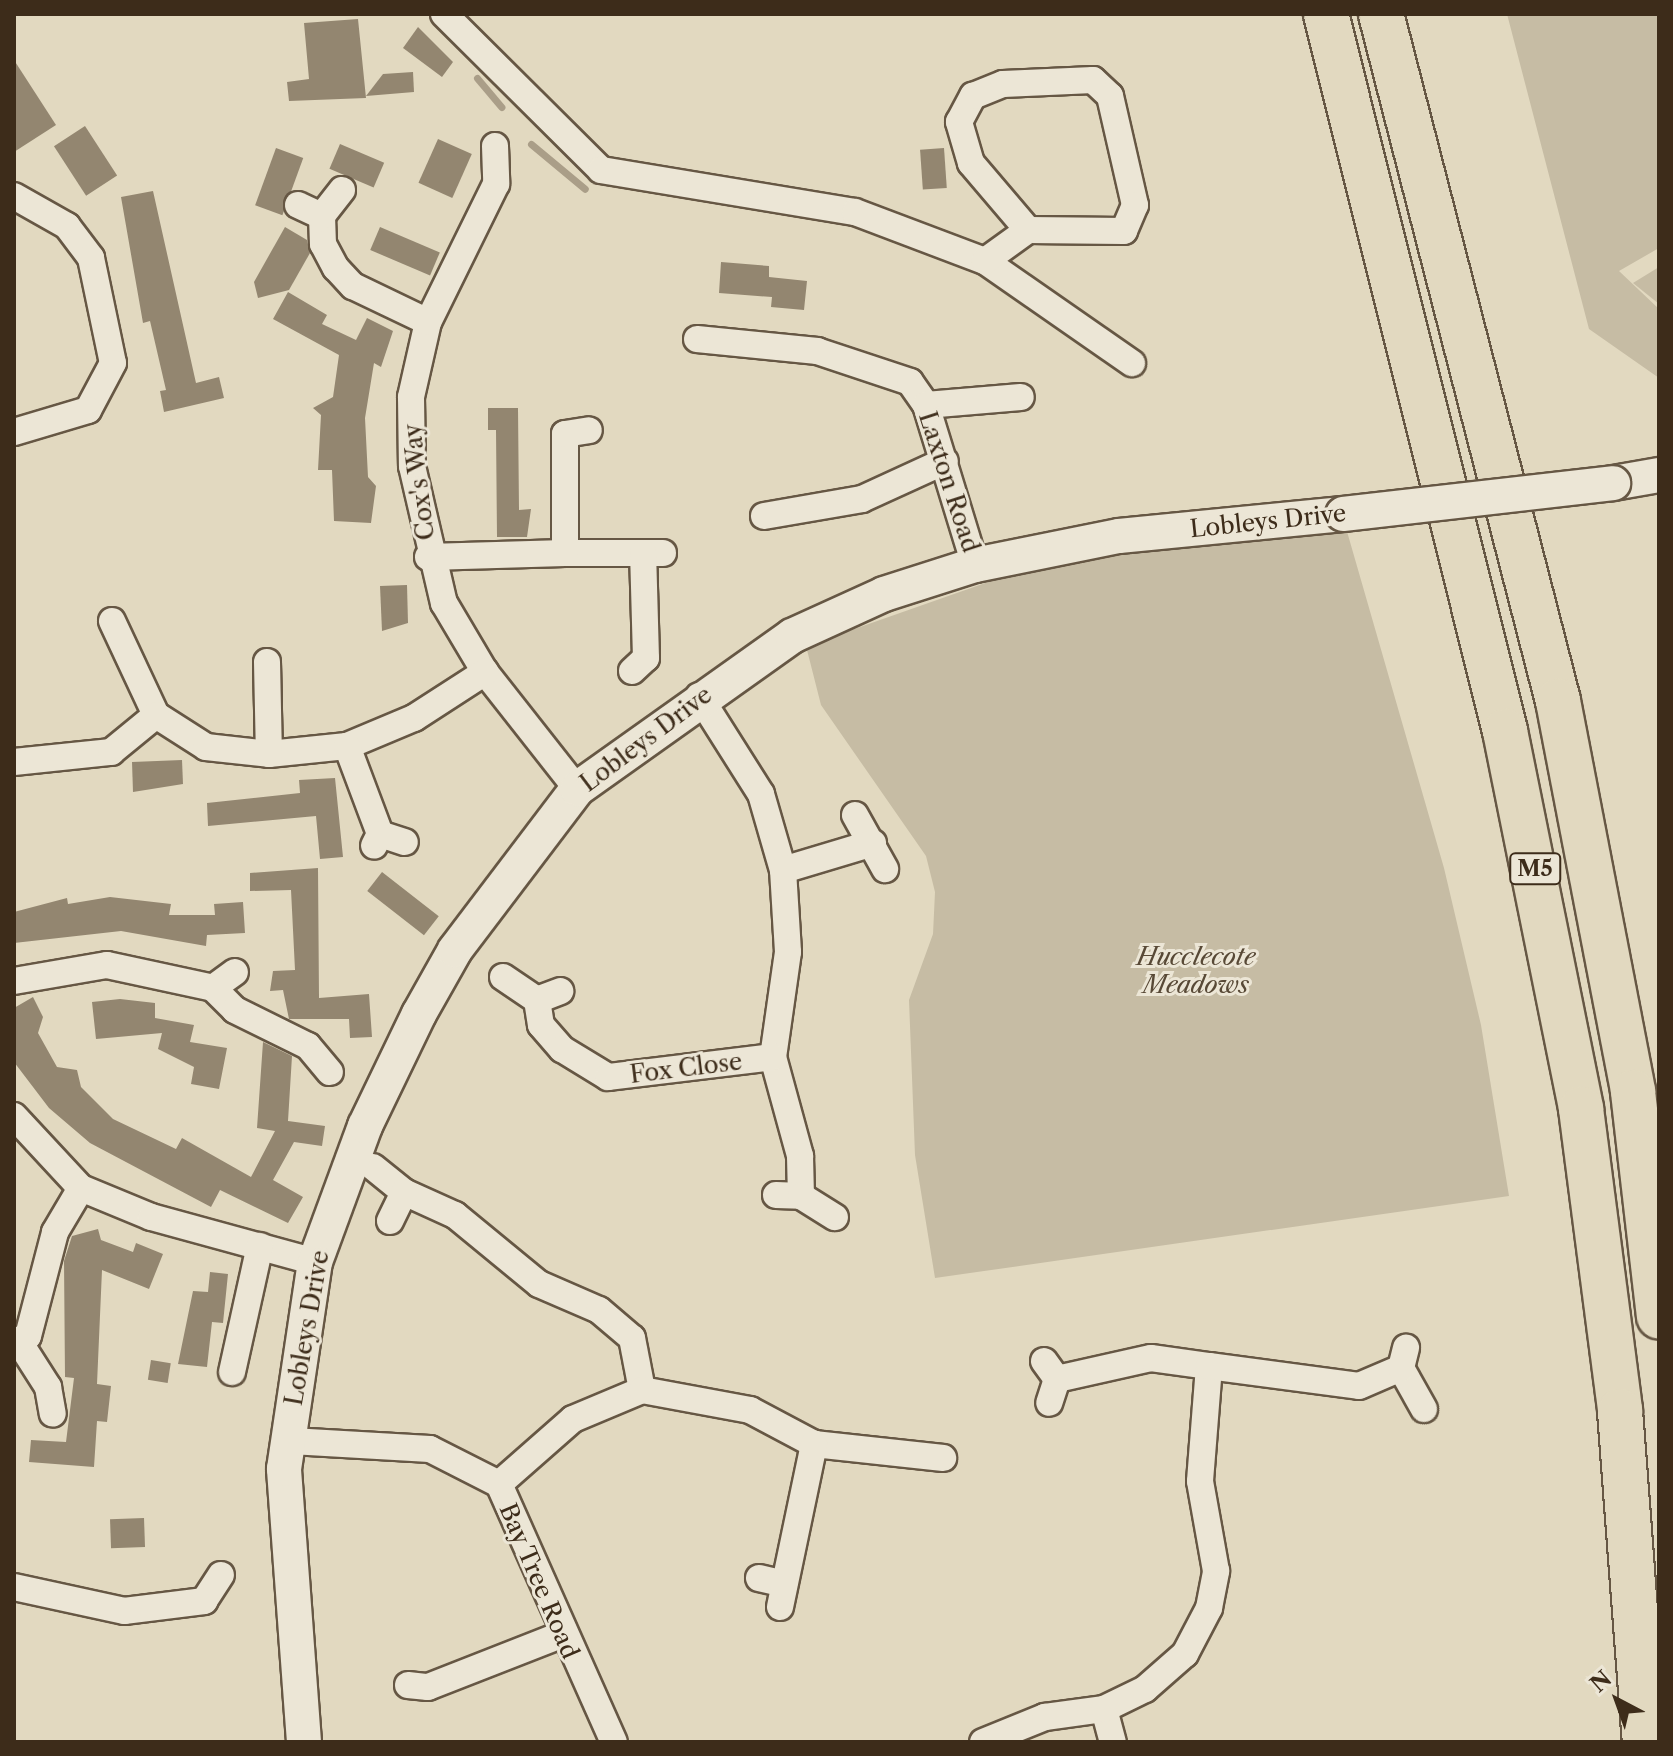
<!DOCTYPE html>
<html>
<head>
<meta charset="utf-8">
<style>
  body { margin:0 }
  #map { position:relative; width:1673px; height:1756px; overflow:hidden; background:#e2d9c0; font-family:"Libre Caslon Text",serif }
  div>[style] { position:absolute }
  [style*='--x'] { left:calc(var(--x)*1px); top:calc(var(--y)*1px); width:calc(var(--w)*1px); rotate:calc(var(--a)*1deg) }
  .green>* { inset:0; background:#c6bca4 }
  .stream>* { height:7px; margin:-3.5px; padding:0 3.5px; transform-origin:3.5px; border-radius:3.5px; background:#aa9e88 }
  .building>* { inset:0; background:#938670; transform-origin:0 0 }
  .roads { filter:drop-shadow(2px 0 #665744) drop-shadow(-2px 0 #665744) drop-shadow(0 2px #665744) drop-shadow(0 -2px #665744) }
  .minor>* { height:26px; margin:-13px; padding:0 13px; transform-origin:13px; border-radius:13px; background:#ece6d6 }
  .tertiary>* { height:34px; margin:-17px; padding:0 17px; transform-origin:17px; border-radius:17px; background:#ece6d6 }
  .motorway>* { height:44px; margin:-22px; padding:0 22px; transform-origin:22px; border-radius:22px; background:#e2d9c0 }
  .bridges { filter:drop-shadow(2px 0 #665744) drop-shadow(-2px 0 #665744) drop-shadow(0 2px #665744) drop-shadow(0 -2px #665744) }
  .tertiary-bridge>* { height:34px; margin:-17px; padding:0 17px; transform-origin:17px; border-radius:17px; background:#ece6d6 }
  span { translate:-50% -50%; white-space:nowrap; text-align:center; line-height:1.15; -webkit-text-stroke:6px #ece6d6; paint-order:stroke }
  .shield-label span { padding:2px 6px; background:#ece6d6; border:2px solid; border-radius:6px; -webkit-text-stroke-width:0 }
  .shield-label { font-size:22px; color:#3d2c1a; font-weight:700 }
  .street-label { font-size:24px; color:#3d2c1a }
  .park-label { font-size:24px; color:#584936; font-style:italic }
  .frame { position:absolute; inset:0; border:16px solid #3d2c1a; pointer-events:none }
  .north { position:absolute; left:1577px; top:1660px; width:80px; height:80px; -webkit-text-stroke:6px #ece6d6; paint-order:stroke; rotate:319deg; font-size:22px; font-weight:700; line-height:32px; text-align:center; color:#3d2c1a }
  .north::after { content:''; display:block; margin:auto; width:28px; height:36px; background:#3d2c1a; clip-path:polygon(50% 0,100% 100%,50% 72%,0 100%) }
</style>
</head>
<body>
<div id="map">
  <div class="green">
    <i style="clip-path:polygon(1507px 14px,1659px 14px,1659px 248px,1619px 271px,1659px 309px,1659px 378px,1589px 329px)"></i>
    <i style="clip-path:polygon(1659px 267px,1659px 304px,1633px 283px)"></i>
    <i style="clip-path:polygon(1346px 528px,1444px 868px,1481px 1025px,1509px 1196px,935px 1278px,915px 1155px,909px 1000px,933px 934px,935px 892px,926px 856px,821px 705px,806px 646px,1119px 536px)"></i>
  </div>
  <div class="stream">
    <i style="--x:477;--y:78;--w:38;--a:50"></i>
    <i style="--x:531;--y:144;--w:70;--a:39.8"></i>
  </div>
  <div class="building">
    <i style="clip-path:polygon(358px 19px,366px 98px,289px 101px,287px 82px,309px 79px,304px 23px)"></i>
    <i style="clip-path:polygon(418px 27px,453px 62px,442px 77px,403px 48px)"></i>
    <i style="clip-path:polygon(14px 60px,56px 125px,14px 152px)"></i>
    <i style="clip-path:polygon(413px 72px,414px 92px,366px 96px,383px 74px)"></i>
    <i style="left:85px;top:126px;width:59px;height:37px;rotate:57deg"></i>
    <i style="left:438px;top:139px;width:37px;height:48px;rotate:24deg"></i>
    <i style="left:340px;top:144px;width:48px;height:27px;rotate:23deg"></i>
    <i style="left:276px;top:148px;width:29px;height:61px;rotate:20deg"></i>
    <i style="left:944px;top:148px;width:40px;height:24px;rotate:86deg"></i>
    <i style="clip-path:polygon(153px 191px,196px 383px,219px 377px,224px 398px,164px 412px,160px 391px,166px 390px,150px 321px,143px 323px,121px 197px)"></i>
    <i style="clip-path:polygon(285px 227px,307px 240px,310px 253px,289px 290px,258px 298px,254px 282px)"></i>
    <i style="left:380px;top:227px;width:65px;height:25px;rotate:23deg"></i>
    <i style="clip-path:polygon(721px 262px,769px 266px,769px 277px,807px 281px,804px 310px,771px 307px,772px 297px,719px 293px)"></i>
    <i style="clip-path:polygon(288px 292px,327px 315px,322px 324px,356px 340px,367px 318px,393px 331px,381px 367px,374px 363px,365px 418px,368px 477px,376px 486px,371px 523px,334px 521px,332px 470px,318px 470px,321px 415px,313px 408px,333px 397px,339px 355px,273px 319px)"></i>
    <i style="clip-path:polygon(488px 408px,518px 408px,519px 510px,531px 509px,527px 537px,497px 537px,496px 430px,488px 430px)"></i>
    <i style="clip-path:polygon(407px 585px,408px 623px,382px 631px,380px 586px)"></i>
    <i style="clip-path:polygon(182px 760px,183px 784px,133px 792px,132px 762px)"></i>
    <i style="clip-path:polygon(335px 778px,343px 857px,320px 859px,316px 816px,208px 826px,207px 803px,300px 793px,299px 780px)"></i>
    <i style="clip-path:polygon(318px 868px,319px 998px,369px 994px,372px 1037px,350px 1038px,349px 1019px,289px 1019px,283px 990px,270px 991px,273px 971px,295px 970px,291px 890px,250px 891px,250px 873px)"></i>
    <i style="left:382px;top:872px;width:72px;height:24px;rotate:38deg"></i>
    <i style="clip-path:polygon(110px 897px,171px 904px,169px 915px,215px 915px,214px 904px,243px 902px,245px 933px,207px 935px,206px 946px,121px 931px,14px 943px,14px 912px,67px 898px,68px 904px)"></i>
    <i style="clip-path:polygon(33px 997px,43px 1017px,38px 1033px,57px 1067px,77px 1070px,81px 1087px,113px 1119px,176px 1149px,182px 1138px,251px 1177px,275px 1131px,257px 1128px,263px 1042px,292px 1056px,288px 1121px,325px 1126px,322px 1146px,294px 1142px,273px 1180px,303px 1197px,288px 1223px,220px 1190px,211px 1207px,90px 1143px,49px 1108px,14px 1062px,14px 1008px)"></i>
    <i style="clip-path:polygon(120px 999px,155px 1003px,155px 1018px,194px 1025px,190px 1042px,227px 1048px,219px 1089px,191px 1084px,194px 1067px,158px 1049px,162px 1033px,96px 1039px,92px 1002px)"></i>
    <i style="clip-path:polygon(98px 1229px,101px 1240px,133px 1252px,136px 1243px,163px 1254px,149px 1289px,102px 1270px,97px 1384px,111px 1386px,107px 1422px,97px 1421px,94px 1467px,29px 1462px,31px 1440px,66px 1442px,74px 1378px,65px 1377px,64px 1261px,72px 1236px)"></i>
    <i style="clip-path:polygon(210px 1272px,228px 1274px,223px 1323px,212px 1322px,207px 1367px,178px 1364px,193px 1291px,208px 1292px)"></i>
    <i style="left:151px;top:1360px;width:20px;height:20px;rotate:9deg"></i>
    <i style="left:144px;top:1518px;width:29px;height:34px;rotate:88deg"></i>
  </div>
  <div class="roads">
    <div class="minor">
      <i style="--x:444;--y:14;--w:221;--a:44.8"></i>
      <i style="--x:601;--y:170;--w:257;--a:9.4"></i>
      <i style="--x:855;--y:212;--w:139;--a:20.7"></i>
      <i style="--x:985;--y:261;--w:179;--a:34.8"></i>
      <i style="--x:1093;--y:80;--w:23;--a:43"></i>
      <i style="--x:1110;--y:96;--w:112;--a:77.1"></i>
      <i style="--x:1135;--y:205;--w:28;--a:113"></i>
      <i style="--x:1124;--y:231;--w:96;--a:-179.4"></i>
      <i style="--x:1028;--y:230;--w:88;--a:-130.4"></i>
      <i style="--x:971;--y:163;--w:43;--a:-106.3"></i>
      <i style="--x:959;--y:122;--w:30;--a:-62"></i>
      <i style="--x:973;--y:96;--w:32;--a:-22"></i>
      <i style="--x:1003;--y:84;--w:90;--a:-2.5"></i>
      <i style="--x:495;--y:146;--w:38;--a:88"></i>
      <i style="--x:496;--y:184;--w:154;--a:116.2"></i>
      <i style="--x:428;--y:322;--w:77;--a:102.8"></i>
      <i style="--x:411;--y:397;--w:69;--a:89.2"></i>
      <i style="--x:412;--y:466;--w:141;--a:76.9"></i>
      <i style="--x:444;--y:603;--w:80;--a:59.3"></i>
      <i style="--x:485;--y:672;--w:149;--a:51.8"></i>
      <i style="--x:342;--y:190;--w:33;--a:128"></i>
      <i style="--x:322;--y:216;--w:28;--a:88"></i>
      <i style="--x:323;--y:244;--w:27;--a:62"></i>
      <i style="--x:336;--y:268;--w:25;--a:47"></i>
      <i style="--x:353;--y:286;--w:83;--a:25.6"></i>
      <i style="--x:14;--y:196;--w:61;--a:29.5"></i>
      <i style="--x:67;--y:226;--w:40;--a:53"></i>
      <i style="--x:91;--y:258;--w:107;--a:78.2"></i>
      <i style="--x:113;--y:363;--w:53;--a:118"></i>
      <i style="--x:88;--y:410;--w:77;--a:163.4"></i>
      <i style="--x:298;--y:205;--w:26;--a:25"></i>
      <i style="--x:985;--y:261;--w:53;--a:-35.8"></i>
      <i style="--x:697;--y:339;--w:121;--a:5.7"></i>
      <i style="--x:817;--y:351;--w:98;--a:18.4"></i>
      <i style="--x:910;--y:382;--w:28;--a:55"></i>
      <i style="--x:926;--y:405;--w:167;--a:73"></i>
      <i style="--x:926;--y:405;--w:95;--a:-4.8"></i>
      <i style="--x:764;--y:516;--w:99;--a:-9.8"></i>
      <i style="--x:862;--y:499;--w:91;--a:-24.6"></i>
      <i style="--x:565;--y:553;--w:98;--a:0"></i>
      <i style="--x:428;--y:557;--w:137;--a:-1.7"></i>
      <i style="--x:565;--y:553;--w:119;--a:-90"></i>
      <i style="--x:565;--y:434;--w:24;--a:-9"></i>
      <i style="--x:112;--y:621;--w:104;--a:64.9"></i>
      <i style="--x:156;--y:715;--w:59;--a:32.6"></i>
      <i style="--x:206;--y:747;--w:63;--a:6.3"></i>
      <i style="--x:269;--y:754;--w:78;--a:-5.9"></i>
      <i style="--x:347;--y:746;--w:73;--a:-22.7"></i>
      <i style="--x:414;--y:718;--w:85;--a:-32.9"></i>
      <i style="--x:267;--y:662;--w:92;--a:88.8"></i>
      <i style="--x:632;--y:671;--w:19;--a:-43"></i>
      <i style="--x:646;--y:658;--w:105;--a:-91.6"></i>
      <i style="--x:699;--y:696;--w:116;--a:57.7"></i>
      <i style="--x:761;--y:794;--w:79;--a:73.9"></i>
      <i style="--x:783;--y:870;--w:82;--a:86.5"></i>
      <i style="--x:788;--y:952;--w:106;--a:98.1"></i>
      <i style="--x:773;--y:1057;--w:103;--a:74.7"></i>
      <i style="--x:800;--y:1156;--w:40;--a:88.6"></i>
      <i style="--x:347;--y:746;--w:94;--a:69.4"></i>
      <i style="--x:380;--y:834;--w:13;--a:117"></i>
      <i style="--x:14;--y:762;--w:98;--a:-5.9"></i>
      <i style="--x:111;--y:752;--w:58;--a:-39.4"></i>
      <i style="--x:855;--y:815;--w:62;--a:60.9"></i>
      <i style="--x:380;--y:834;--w:26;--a:18"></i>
      <i style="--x:783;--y:870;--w:94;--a:-16.7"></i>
      <i style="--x:503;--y:977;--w:41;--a:34.1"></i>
      <i style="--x:537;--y:1000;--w:25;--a:81"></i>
      <i style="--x:541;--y:1025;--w:32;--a:49"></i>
      <i style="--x:562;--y:1049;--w:54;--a:31.3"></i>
      <i style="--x:608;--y:1077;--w:166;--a:-6.9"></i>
      <i style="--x:14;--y:981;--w:94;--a:-9.8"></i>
      <i style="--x:107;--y:965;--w:108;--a:12.2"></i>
      <i style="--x:213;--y:988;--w:27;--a:-36"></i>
      <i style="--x:213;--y:988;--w:31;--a:45"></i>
      <i style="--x:235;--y:1010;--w:81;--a:26.3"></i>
      <i style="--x:308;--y:1046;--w:34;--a:50"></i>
      <i style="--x:537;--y:1000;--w:25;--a:-21"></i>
      <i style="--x:14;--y:1116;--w:98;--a:47.1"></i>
      <i style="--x:81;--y:1188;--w:76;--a:22.5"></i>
      <i style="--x:151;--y:1217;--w:170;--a:15.3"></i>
      <i style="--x:373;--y:1167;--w:40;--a:39"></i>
      <i style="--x:404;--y:1192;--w:56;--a:24.3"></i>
      <i style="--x:455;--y:1215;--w:109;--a:39.4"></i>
      <i style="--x:539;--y:1284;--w:65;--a:23.4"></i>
      <i style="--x:599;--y:1310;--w:43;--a:40.3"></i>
      <i style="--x:632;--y:1338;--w:53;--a:79.1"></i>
      <i style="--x:776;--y:1195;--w:25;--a:2"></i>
      <i style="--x:801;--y:1196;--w:40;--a:32"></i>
      <i style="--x:390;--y:1221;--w:32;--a:-64"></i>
      <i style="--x:18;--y:1340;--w:56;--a:57.4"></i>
      <i style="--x:48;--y:1387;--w:27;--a:80"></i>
      <i style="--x:14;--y:1342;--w:15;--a:-23"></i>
      <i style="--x:28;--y:1336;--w:107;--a:-75.4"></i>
      <i style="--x:55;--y:1232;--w:51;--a:-59.4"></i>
      <i style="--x:1044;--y:1361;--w:22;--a:54"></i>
      <i style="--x:1057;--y:1379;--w:25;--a:108"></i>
      <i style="--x:1401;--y:1368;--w:47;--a:60.7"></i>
      <i style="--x:232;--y:1372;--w:129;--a:-77.5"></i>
      <i style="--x:1057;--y:1379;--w:96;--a:-12.6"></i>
      <i style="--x:1151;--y:1358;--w:59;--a:7.9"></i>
      <i style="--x:291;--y:1441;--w:139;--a:3.3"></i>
      <i style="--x:430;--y:1449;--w:77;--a:26.9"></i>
      <i style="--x:499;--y:1484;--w:282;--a:66"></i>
      <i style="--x:499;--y:1484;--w:98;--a:-41.3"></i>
      <i style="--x:573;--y:1419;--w:75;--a:-22.8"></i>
      <i style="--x:642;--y:1390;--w:110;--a:10.5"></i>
      <i style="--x:750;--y:1410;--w:72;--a:28"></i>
      <i style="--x:814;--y:1444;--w:130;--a:6.2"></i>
      <i style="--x:759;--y:1578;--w:26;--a:13"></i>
      <i style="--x:14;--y:1587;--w:113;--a:12.3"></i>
      <i style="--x:124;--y:1611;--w:81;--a:-7.1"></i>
      <i style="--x:204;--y:1601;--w:31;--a:-57"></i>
      <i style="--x:780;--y:1607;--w:167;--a:-78.2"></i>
      <i style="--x:408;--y:1685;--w:20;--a:6"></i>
      <i style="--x:428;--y:1687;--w:143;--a:-21.4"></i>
      <i style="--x:1104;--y:1709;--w:34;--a:75"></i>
      <i style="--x:983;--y:1742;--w:67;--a:-22"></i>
      <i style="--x:1045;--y:1717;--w:60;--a:-7.7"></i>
      <i style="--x:1104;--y:1709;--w:46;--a:-26"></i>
      <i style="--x:1145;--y:1689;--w:53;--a:-41.2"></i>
      <i style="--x:1185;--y:1654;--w:52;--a:-62.4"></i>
      <i style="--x:1209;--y:1608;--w:38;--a:-79"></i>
      <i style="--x:1216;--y:1571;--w:91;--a:-100.1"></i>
      <i style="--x:1200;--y:1481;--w:115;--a:-85.5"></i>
      <i style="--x:1209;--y:1366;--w:151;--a:7.6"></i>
      <i style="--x:1359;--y:1386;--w:46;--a:-23.2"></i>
      <i style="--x:1401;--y:1368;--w:21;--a:-76"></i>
    </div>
    <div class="tertiary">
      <i style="--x:1613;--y:483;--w:47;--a:-9.9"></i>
      <i style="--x:304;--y:1742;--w:274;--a:-94.2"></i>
      <i style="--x:284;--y:1469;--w:209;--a:-81.5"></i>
      <i style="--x:315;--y:1262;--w:145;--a:-69.8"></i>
      <i style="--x:365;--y:1126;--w:124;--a:-64.3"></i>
      <i style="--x:419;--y:1014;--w:73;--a:-60.6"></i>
      <i style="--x:455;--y:950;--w:202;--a:-52.8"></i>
      <i style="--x:577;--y:789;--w:264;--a:-35.4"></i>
      <i style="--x:792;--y:636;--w:101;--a:-24.5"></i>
      <i style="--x:884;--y:594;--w:96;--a:-17.7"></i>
      <i style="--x:975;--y:565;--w:147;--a:-11.4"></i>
      <i style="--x:1119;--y:536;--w:225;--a:-5.6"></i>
    </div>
    <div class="motorway">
      <i style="--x:1326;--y:14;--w:739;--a:75.98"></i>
      <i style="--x:1505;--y:731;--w:386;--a:78.6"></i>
      <i style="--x:1581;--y:1109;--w:305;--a:82.6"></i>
      <i style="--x:1620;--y:1411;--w:332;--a:85.7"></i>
      <i style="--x:1381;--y:14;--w:709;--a:75.55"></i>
      <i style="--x:1558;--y:701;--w:398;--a:79.1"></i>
      <i style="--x:1633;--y:1092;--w:226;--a:83.4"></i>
    </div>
  </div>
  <div class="bridges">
    <div class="tertiary-bridge">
      <i style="--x:1343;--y:514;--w:272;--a:-6.5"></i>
    </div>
  </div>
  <div class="shield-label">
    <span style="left:1535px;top:869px">M5</span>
  </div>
  <div class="street-label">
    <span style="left:419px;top:482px;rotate:-97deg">Cox's Way</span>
    <span style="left:949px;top:482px;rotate:72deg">Laxton Road</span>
    <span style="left:1268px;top:521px;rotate:-6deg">Lobleys Drive</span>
    <span style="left:646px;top:739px;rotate:-37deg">Lobleys Drive</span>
    <span style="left:686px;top:1068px;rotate:-7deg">Fox Close</span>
    <span style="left:307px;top:1328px;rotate:-80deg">Lobleys Drive</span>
    <span style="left:539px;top:1581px;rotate:67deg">Bay Tree Road</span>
  </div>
  <div class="park-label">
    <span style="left:1196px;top:971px">Hucclecote<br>Meadows</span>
  </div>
  <div class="frame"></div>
  <div class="north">N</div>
</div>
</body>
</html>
